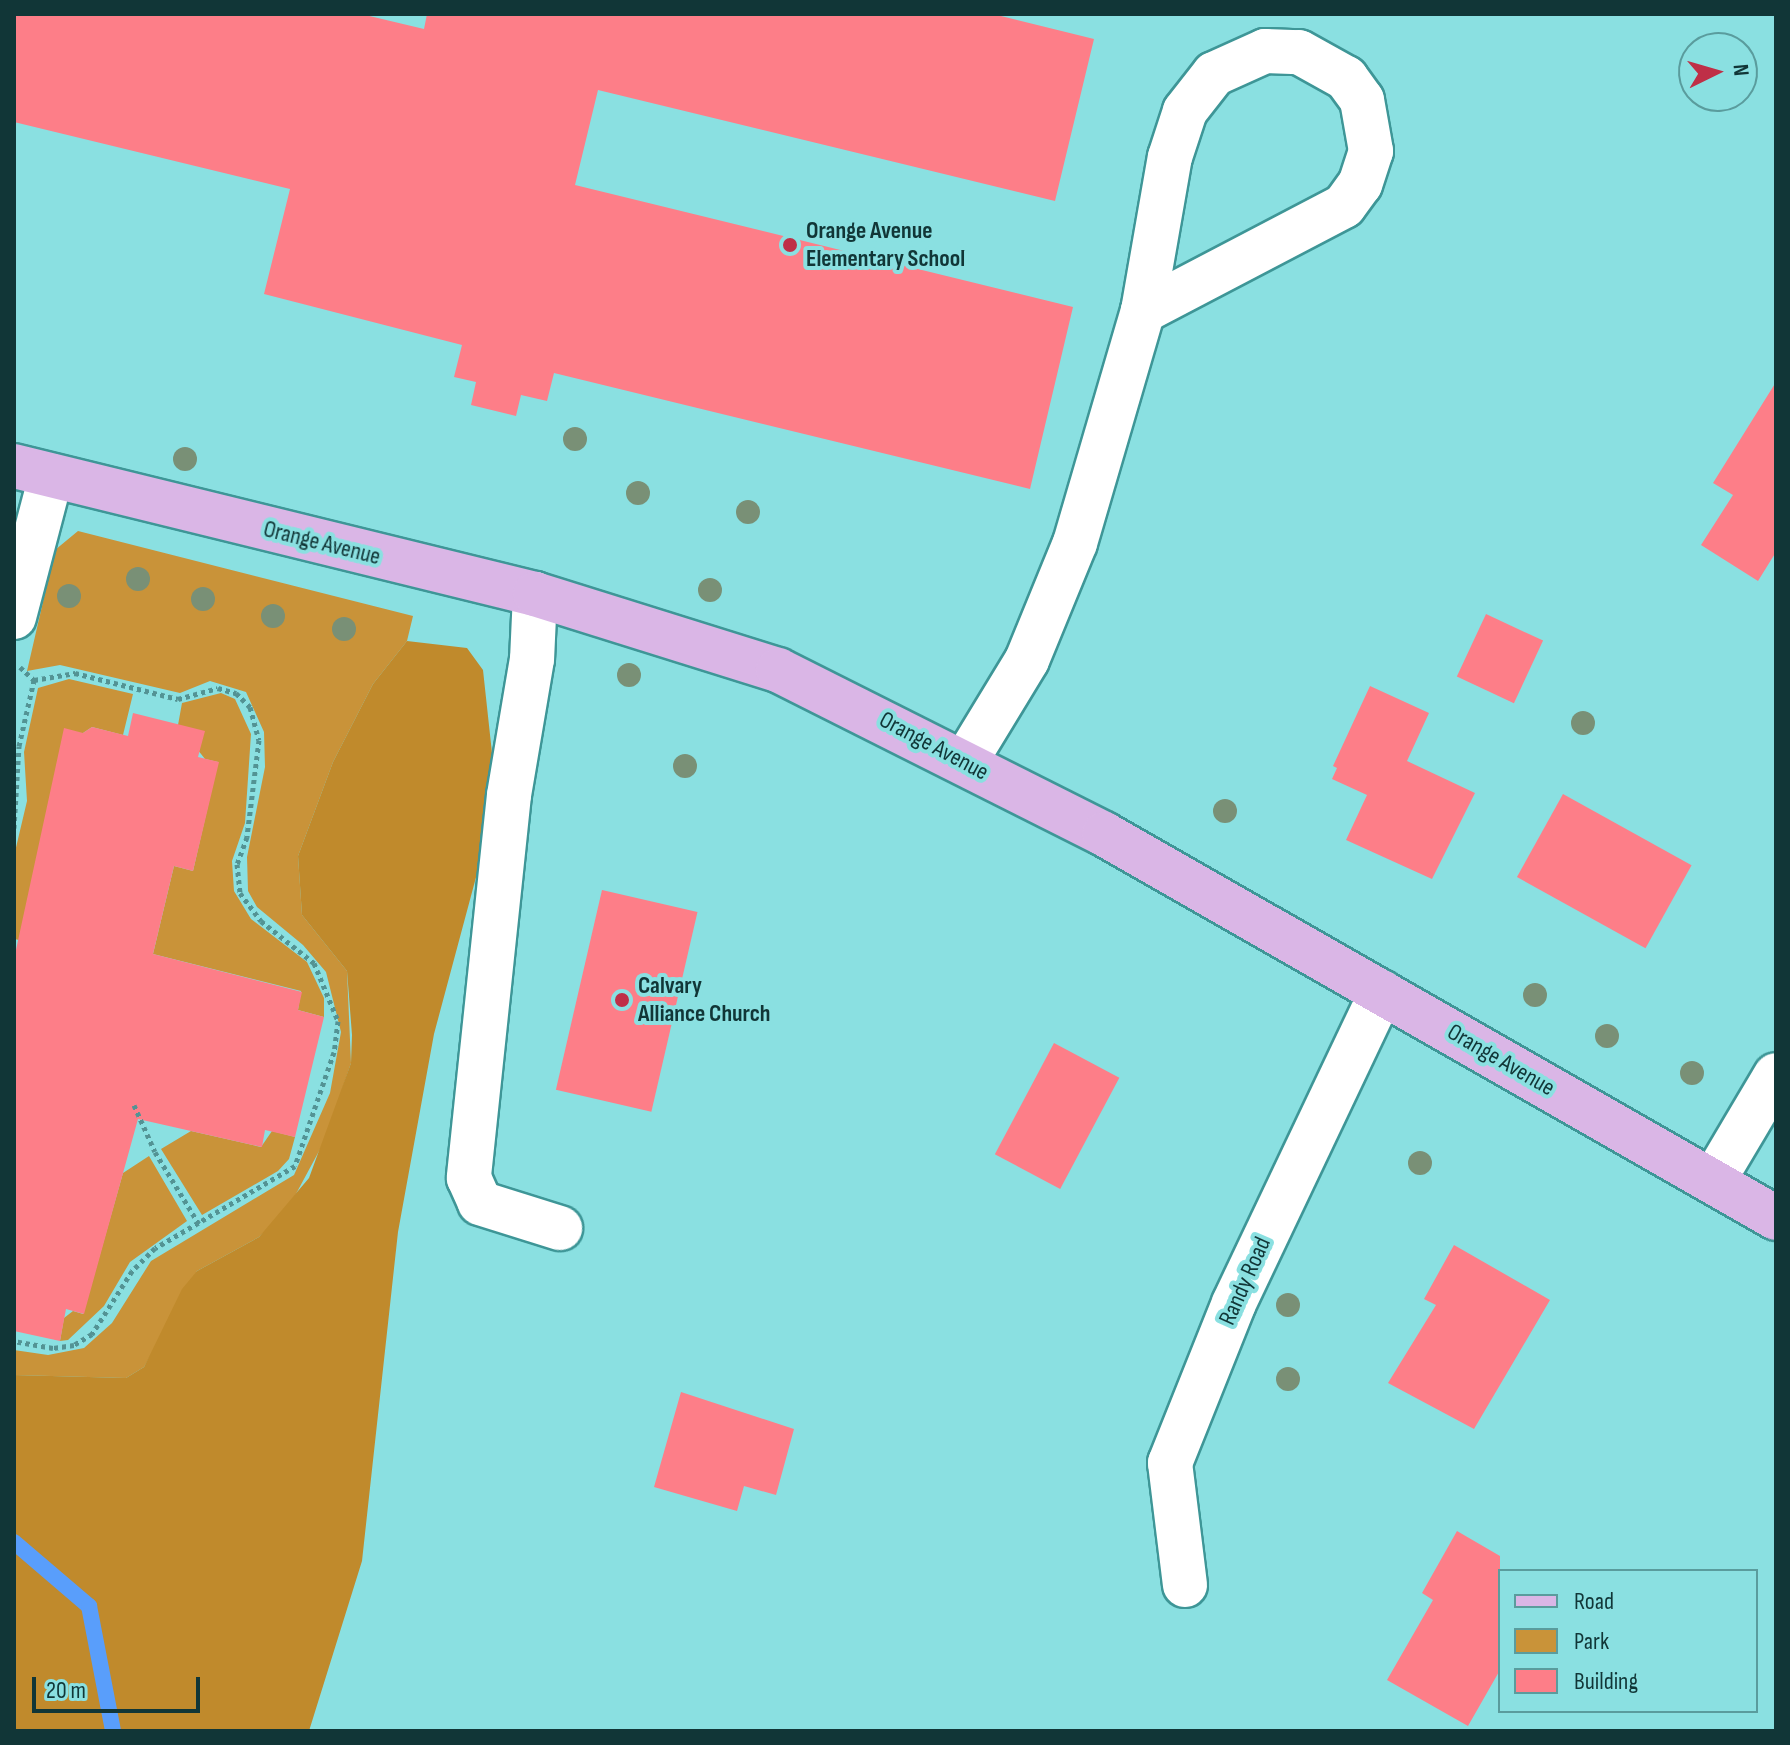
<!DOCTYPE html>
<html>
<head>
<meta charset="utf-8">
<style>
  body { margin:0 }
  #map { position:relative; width:1790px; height:1745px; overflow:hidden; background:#8ae0e1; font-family:"Sofia Sans Condensed",sans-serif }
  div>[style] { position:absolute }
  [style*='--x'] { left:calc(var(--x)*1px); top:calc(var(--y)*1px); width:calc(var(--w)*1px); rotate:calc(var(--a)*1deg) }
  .green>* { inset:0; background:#c99339 }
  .forest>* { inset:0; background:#c08a2c }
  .stream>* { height:16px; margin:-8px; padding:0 8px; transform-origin:8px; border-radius:8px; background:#599efb }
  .building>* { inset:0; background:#fd7e88; transform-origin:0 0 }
  .path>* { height:5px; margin-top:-2.5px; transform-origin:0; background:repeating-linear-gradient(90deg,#539394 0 4px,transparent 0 8px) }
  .roads { filter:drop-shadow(2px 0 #3e9697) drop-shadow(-2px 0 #3e9697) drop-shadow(0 2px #3e9697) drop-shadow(0 -2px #3e9697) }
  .minor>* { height:44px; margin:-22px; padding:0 22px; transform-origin:22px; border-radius:22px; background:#fff }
  .major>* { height:44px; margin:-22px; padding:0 22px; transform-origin:22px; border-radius:22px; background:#dab6e6 }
  .trees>* { width:24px; height:24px; margin:-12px; border-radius:50%; background:#799076 }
  .dots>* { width:22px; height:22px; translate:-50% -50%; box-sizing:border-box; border:4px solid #8ae0e1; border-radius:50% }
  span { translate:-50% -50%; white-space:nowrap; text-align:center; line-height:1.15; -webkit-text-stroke:8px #8ae0e1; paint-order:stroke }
  .poi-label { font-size:24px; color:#113637; font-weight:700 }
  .left { translate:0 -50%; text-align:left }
  .street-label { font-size:24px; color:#113637 }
  .frame { position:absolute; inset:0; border:16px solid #113637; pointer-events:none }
  .legend { position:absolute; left:1498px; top:1569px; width:260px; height:144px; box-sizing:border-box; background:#8ae0e1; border:2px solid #5a9c9d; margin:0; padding:10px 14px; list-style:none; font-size:24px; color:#113637 }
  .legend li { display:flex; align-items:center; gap:16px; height:40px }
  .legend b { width:40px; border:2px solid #5a9c9d }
  .north { position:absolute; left:1678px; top:32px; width:80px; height:80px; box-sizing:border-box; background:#8ae0e1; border:2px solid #5a9c9d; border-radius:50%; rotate:85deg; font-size:22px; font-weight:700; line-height:32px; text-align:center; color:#113637 }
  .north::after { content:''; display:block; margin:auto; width:28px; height:36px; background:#bf2f47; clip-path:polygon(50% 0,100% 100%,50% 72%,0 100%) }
  .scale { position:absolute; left:32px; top:1677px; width:168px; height:36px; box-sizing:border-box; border:4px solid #113637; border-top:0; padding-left:10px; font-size:24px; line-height:28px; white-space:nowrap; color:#113637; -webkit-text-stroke:6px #8ae0e1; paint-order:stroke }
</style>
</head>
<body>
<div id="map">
  <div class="green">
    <i style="clip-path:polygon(78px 531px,413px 616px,407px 641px,373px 684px,333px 762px,298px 856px,302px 915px,347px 971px,351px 1063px,325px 1140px,290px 1205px,259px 1237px,197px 1271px,144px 1367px,126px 1378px,14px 1375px,14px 1350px,48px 1355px,84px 1348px,112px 1323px,151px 1261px,294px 1175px,330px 1093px,341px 1032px,326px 972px,303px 945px,257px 907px,248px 891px,247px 857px,265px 767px,264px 732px,246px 692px,210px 681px,180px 693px,60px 665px,27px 671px,55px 550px)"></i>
    <i style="clip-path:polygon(69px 679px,133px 694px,123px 735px,92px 727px,83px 733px,19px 940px,14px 939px,14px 856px,27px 801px,24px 752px,38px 688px)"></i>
    <i style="clip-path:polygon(221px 693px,235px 699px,251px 734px,245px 823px,232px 861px,234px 891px,251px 919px,307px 962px,324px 998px,324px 1017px,298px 1010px,301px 991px,153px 954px,174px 866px,193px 871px,218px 762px,205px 759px,178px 725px,182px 703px)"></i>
    <i style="clip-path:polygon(191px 1131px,261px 1147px,272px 1131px,295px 1137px,289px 1159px,278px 1171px,202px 1215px,161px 1149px)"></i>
    <i style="clip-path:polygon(149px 1156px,187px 1221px,130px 1262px,104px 1306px,68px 1340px,60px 1341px,64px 1318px,73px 1311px,83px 1314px,123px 1173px)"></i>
  </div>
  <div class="forest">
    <i style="clip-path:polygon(407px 641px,467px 648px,483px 670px,497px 799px,434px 1034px,398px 1232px,362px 1561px,309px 1731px,14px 1731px,14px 1375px,126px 1378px,144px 1367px,182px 1289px,197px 1271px,259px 1237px,309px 1178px,351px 1063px,352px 1035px,347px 971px,302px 915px,298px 856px,333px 762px,373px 684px)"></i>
  </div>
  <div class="stream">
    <i style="--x:14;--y:1542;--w:99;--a:40.5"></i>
    <i style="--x:89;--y:1606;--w:127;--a:79.1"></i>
  </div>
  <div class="building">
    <i style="clip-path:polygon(14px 14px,361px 14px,424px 29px,427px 14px,993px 14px,1094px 39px,1055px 201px,598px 90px,575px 185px,1073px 307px,1030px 489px,554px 373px,547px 401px,521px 395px,516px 416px,471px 405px,476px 382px,454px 377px,462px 345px,264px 294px,290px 189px,14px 122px)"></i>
    <i style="clip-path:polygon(1776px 382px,1776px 552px,1758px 581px,1701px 545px,1733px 495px,1713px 483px)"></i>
    <i style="left:1486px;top:614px;width:63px;height:69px;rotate:25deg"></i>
    <i style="clip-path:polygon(1370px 686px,1429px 713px,1407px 761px,1475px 793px,1432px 879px,1346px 840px,1367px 795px,1332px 779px,1337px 768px,1333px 766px)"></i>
    <i style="clip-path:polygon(133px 713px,205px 731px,198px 757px,219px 762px,193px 871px,174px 866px,153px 954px,302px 992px,298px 1010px,324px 1017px,295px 1137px,265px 1130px,262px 1147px,138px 1119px,84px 1314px,66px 1309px,60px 1341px,14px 1331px,14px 959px,64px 728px,83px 733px,92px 727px,128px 736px)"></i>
    <i style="left:1563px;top:794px;width:147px;height:95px;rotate:29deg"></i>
    <i style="left:602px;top:890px;width:98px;height:205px;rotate:13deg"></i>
    <i style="left:1054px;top:1043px;width:74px;height:126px;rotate:28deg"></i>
    <i style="clip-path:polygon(1454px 1245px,1550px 1300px,1474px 1429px,1388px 1383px,1436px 1305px,1424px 1299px)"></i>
    <i style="clip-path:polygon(681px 1392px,794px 1429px,776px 1495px,744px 1486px,737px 1511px,654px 1487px)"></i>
    <i style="clip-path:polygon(1457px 1531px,1500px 1556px,1500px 1670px,1468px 1726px,1387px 1680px,1433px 1600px,1422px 1593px)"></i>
  </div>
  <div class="path">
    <i style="--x:20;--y:667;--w:19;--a:43"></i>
    <i style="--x:14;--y:828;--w:82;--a:-86.5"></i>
    <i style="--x:19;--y:746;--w:68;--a:-77.2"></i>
    <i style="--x:34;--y:680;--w:42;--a:-9.7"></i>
    <i style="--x:75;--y:673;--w:106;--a:14.2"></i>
    <i style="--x:178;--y:699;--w:41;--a:-15.4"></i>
    <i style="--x:218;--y:688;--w:19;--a:16"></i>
    <i style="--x:236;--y:693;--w:20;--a:45"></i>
    <i style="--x:250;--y:707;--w:34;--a:75"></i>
    <i style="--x:259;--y:740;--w:98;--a:97.1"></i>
    <i style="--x:247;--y:837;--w:29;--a:110"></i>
    <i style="--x:237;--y:864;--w:29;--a:84"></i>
    <i style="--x:240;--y:893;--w:35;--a:53"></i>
    <i style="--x:261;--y:921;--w:68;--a:38.4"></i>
    <i style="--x:314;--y:963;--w:63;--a:67.5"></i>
    <i style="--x:338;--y:1021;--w:31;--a:97"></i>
    <i style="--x:334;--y:1052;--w:120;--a:108.9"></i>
    <i style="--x:295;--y:1166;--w:162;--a:149.6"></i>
    <i style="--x:155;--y:1248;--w:33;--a:135"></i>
    <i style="--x:132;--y:1271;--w:75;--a:122.4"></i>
    <i style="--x:92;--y:1334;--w:21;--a:149"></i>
    <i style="--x:74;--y:1345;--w:21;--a:172"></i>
    <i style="--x:53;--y:1348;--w:40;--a:-170"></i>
    <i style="--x:134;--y:1105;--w:51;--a:65.9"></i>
    <i style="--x:155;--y:1152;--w:84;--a:58.6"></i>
  </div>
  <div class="roads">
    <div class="minor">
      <i style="--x:535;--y:594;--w:65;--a:92.6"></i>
      <i style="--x:532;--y:659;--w:138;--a:99.6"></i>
      <i style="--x:509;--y:795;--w:385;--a:96"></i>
      <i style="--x:469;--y:1178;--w:27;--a:66"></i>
      <i style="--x:480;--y:1203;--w:84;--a:17.4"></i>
      <i style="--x:14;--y:617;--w:146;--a:-75.3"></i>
      <i style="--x:965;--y:762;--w:119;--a:-58.7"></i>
      <i style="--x:1027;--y:660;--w:126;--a:-67.7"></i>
      <i style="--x:1075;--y:543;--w:242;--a:-73.7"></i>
      <i style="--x:1143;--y:311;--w:156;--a:-80.1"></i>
      <i style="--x:1170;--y:157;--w:48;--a:-71.9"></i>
      <i style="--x:1185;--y:111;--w:47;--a:-51.9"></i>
      <i style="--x:1214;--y:74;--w:56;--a:-24.3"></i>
      <i style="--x:1265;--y:51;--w:34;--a:2"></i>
      <i style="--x:1299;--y:52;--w:54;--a:29"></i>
      <i style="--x:1346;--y:78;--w:27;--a:54"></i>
      <i style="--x:1362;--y:100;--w:52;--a:80"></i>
      <i style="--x:1371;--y:151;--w:35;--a:108"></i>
      <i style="--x:1360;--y:184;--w:27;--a:126"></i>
      <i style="--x:1344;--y:206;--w:227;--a:152.4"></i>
      <i style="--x:1713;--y:1181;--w:123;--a:-59.3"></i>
      <i style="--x:1185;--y:1585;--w:123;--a:-97"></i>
      <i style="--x:1170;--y:1463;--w:172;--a:-68.2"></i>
      <i style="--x:1234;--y:1303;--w:344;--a:-64.6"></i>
    </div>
    <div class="major">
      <i style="--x:14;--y:466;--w:536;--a:13.8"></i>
      <i style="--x:535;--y:594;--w:255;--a:17.4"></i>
      <i style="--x:778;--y:670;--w:365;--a:26.7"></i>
      <i style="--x:1104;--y:834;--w:774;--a:29.74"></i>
    </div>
  </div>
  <div class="trees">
    <i style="left:575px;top:439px"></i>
    <i style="left:185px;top:459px"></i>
    <i style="left:638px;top:493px"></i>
    <i style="left:748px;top:512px"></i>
    <i style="left:138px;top:579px"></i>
    <i style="left:710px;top:590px"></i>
    <i style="left:69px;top:596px"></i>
    <i style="left:203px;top:599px"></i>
    <i style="left:273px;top:616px"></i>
    <i style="left:344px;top:629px"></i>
    <i style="left:629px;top:675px"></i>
    <i style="left:1583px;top:723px"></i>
    <i style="left:685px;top:766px"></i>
    <i style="left:1225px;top:811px"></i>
    <i style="left:1535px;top:995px"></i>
    <i style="left:1607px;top:1036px"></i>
    <i style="left:1692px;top:1073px"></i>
    <i style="left:1420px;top:1163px"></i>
    <i style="left:1288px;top:1305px"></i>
    <i style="left:1288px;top:1379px"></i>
  </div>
  <div class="dots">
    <i style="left:790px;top:245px;background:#bf2f47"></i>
    <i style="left:622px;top:1000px;background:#bf2f47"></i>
  </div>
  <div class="poi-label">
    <span class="left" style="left:806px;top:245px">Orange Avenue<br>Elementary School</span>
    <span class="left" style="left:638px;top:1000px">Calvary<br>Alliance Church</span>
  </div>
  <div class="street-label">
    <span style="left:322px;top:543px;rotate:14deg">Orange Avenue</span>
    <span style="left:934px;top:746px;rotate:28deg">Orange Avenue</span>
    <span style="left:1501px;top:1060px;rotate:30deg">Orange Avenue</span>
    <span style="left:1245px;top:1281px;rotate:-66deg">Randy Road</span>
  </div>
  <div class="frame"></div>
  <ul class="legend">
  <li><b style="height:10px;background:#dab6e6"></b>Road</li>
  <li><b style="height:22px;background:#c99339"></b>Park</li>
  <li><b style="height:22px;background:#fd7e88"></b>Building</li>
  </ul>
  <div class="north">N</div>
  <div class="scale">20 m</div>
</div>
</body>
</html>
